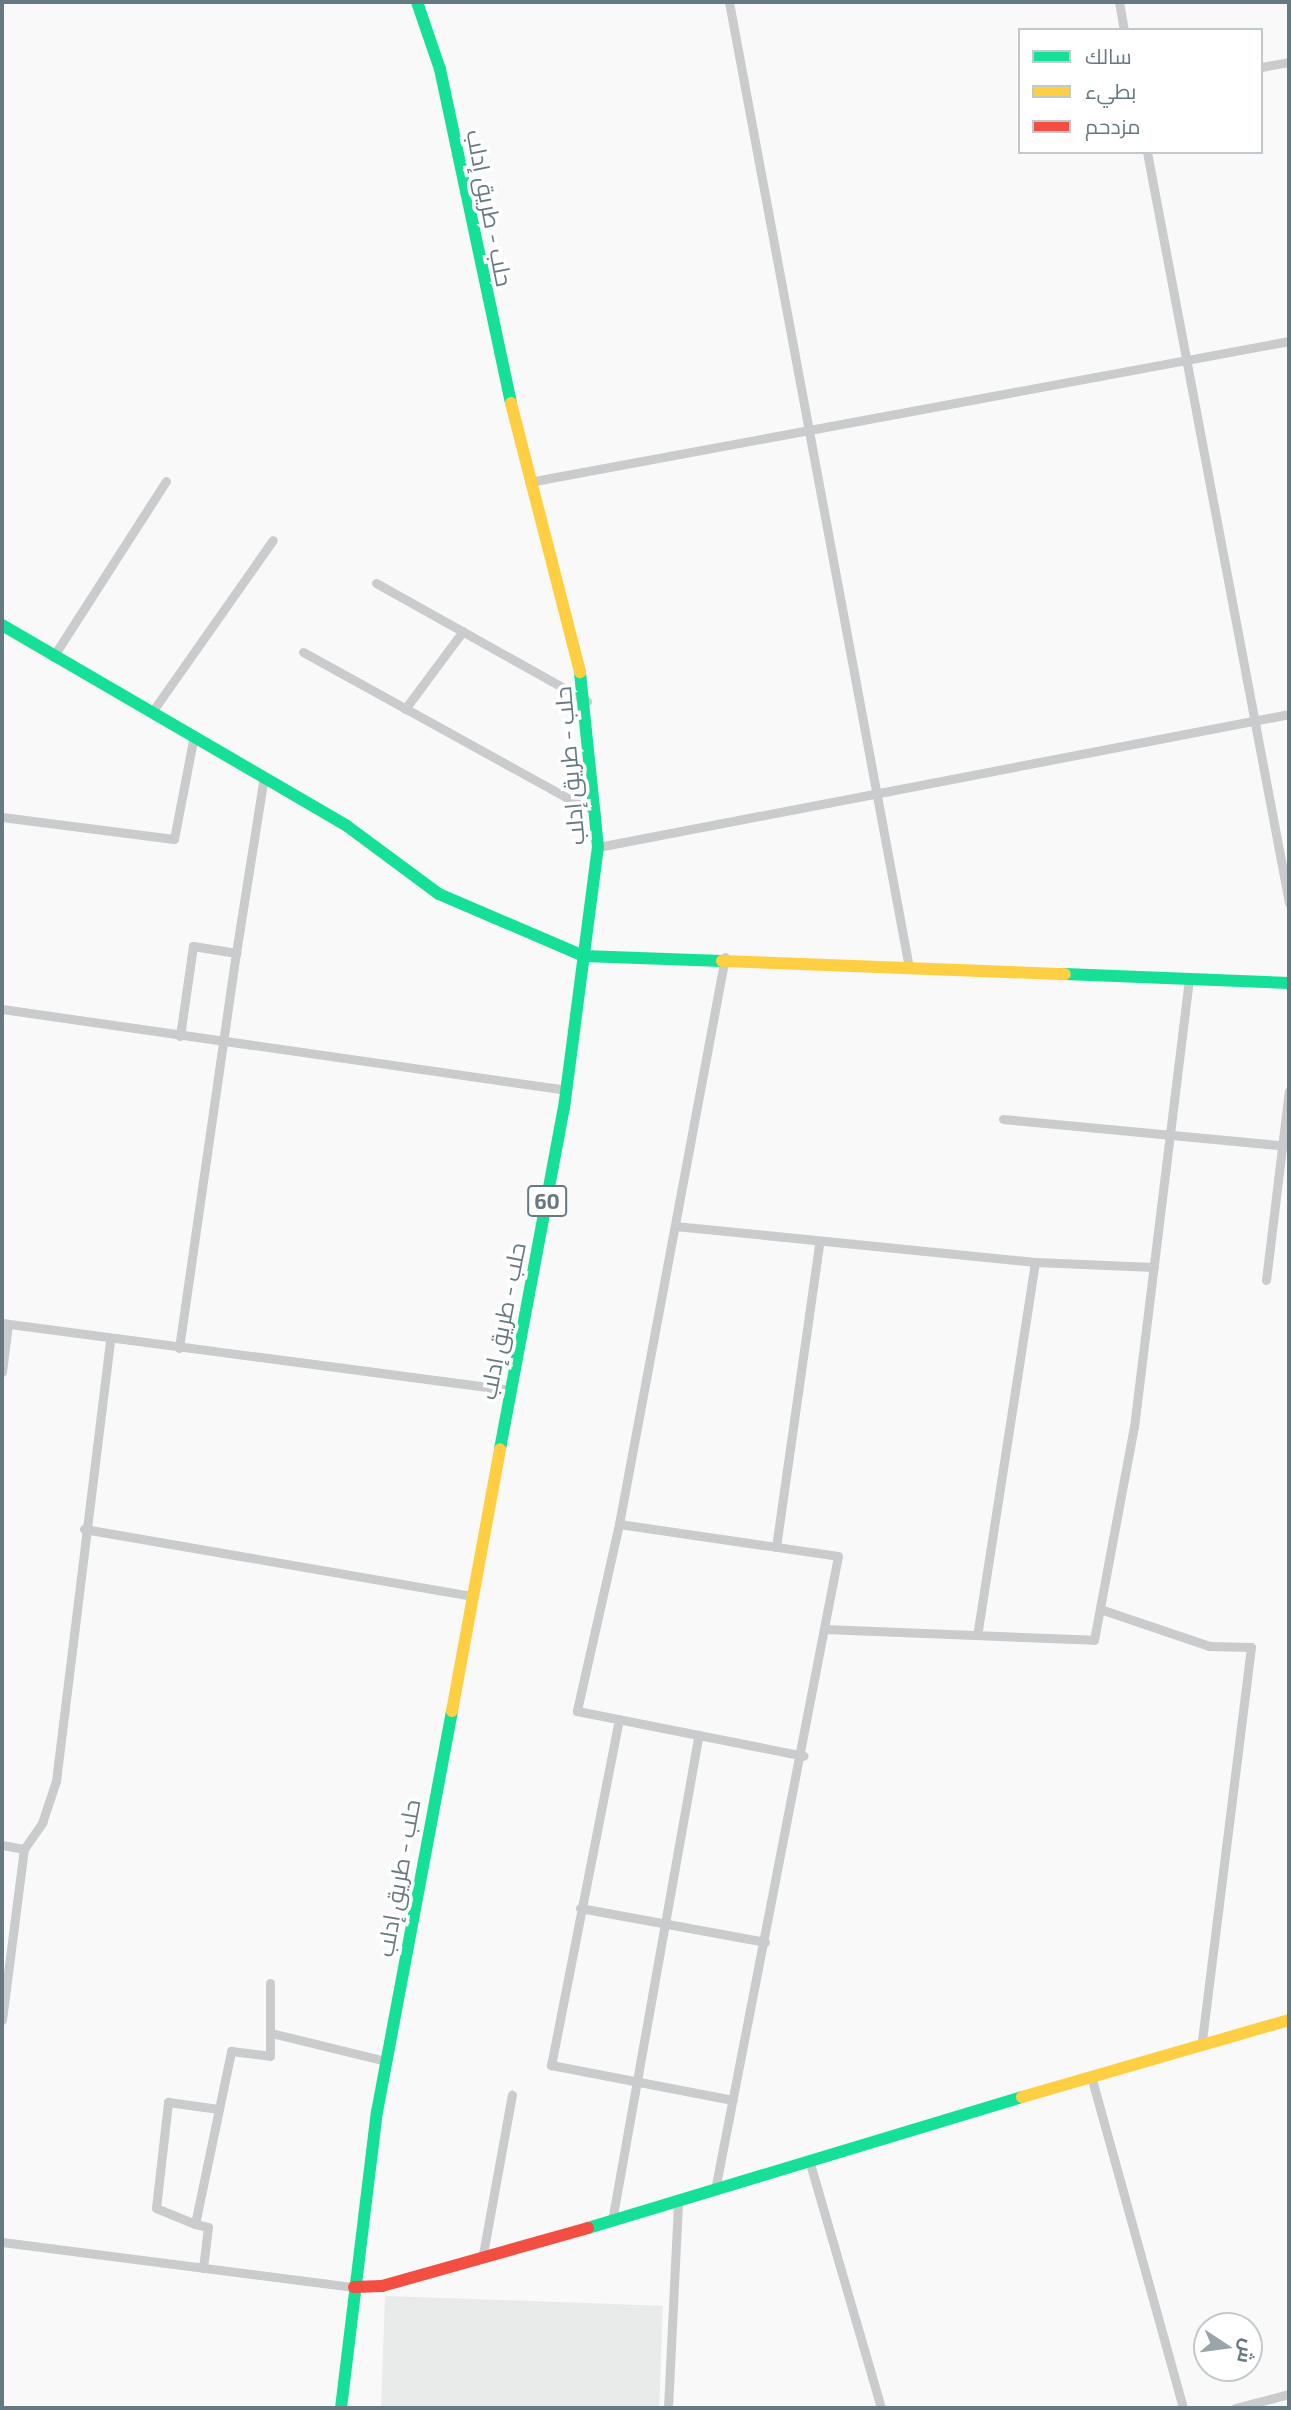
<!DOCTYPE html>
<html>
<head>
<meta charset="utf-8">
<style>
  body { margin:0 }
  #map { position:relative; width:1291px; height:2410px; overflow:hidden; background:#f9f9f9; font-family:"Exo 2",Cairo,sans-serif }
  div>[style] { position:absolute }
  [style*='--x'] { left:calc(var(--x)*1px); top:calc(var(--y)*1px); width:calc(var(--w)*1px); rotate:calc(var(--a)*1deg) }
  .built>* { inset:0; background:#e9eaea; transform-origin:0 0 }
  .street>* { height:9px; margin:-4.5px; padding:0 4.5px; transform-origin:4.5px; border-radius:4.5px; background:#cacbcc }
  .fast>* { height:12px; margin:-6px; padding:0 6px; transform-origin:6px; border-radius:6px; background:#16e098 }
  .slow>* { height:12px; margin:-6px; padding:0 6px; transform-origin:6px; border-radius:6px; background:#ffcf43 }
  .jam>* { height:12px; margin:-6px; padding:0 6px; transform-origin:6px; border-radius:6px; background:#f24e42 }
  span { translate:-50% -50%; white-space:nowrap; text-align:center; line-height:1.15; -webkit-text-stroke:7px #fff; paint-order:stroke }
  .shield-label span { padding:2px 5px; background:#fff; border:2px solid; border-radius:5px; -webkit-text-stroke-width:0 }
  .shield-label { font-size:21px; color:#667880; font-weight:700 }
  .street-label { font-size:23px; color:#667880 }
  .frame { position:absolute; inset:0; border:4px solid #667880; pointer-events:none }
  .legend { position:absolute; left:1018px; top:28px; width:245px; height:126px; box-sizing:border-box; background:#fff; border:2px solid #c2c9cc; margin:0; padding:9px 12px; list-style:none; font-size:21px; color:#667880 }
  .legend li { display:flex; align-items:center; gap:14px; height:35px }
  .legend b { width:35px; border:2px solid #c2c9cc }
  .north { position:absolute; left:1193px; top:2312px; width:70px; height:70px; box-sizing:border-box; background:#fff; border:2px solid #c2c9cc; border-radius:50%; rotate:103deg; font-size:19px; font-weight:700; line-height:28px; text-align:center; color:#667880 }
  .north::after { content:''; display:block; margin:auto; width:24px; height:32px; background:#99a5aa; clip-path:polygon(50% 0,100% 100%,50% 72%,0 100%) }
</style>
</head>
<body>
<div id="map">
  <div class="built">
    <i style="left:385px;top:2296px;width:278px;height:112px;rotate:2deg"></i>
  </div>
  <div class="street">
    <i style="--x:729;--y:2;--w:983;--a:79.44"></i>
    <i style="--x:1119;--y:2;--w:28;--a:80"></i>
    <i style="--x:1261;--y:67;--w:28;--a:-10"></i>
    <i style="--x:1147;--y:152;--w:764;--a:79.29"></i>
    <i style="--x:529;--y:482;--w:773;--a:-10.51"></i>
    <i style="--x:376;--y:583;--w:242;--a:29.2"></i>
    <i style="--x:303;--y:652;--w:335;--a:28.9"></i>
    <i style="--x:53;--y:657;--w:209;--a:-57.3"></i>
    <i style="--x:405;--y:709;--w:97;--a:-53.4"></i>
    <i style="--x:152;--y:712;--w:210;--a:-54.9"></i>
    <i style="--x:2;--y:817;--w:173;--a:7.3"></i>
    <i style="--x:174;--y:839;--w:106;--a:-79.1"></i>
    <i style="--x:598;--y:847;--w:704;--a:-10.89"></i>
    <i style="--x:725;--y:957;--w:577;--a:100.59"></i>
    <i style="--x:619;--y:1524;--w:192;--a:102.7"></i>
    <i style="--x:577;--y:1711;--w:231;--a:11.2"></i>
    <i style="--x:2;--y:1009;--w:571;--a:8.16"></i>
    <i style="--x:180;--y:1036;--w:91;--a:-81.8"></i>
    <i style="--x:193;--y:946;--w:44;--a:9.2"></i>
    <i style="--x:236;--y:953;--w:179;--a:-81"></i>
    <i style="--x:1003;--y:1119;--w:287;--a:5.4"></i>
    <i style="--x:675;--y:1226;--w:362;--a:5.7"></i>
    <i style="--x:1035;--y:1262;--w:377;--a:98.8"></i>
    <i style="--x:1035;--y:1262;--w:119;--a:2.4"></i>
    <i style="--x:1266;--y:1280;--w:190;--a:-83.1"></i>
    <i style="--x:2;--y:1323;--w:512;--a:7.51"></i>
    <i style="--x:179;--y:1348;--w:399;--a:-81.8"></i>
    <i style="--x:2;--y:1372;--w:48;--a:-82.9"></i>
    <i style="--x:619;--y:1524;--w:221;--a:8.3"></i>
    <i style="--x:838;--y:1556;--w:641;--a:100.98"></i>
    <i style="--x:84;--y:1529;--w:393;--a:9.8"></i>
    <i style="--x:776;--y:1547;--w:305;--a:-81.9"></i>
    <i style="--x:1100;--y:1609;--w:115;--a:18.7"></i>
    <i style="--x:1209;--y:1646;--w:42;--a:1.4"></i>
    <i style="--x:1251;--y:1647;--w:398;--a:97.1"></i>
    <i style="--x:825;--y:1629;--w:269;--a:2.3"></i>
    <i style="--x:1094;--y:1640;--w:217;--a:-79.4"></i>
    <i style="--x:1134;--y:1427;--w:452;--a:-83"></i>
    <i style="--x:619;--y:1719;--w:353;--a:101.1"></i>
    <i style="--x:551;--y:2065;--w:185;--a:10.9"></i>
    <i style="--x:2;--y:1845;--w:22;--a:10"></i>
    <i style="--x:580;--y:1908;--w:188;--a:10.4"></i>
    <i style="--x:2;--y:2020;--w:172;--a:-82.7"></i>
    <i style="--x:24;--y:1849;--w:32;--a:-55"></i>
    <i style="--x:42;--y:1823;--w:44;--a:-71.6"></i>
    <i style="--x:56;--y:1781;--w:445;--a:-83"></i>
    <i style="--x:275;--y:2034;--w:114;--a:13.7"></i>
    <i style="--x:1091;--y:2076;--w:345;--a:74.5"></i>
    <i style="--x:809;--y:2160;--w:258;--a:73.8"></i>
    <i style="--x:612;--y:2221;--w:494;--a:-79.9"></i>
    <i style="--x:195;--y:2224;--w:42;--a:-157.7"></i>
    <i style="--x:156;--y:2208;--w:107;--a:-83.5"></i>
    <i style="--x:168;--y:2102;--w:51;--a:7.8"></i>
    <i style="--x:2;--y:2242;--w:355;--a:7.3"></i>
    <i style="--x:483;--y:2254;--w:162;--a:-79.7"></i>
    <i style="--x:203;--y:2268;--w:41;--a:-83"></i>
    <i style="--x:208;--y:2227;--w:13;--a:-167"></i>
    <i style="--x:195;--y:2224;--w:177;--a:-78.2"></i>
    <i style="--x:231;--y:2051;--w:39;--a:7"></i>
    <i style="--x:270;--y:2056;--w:73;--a:-90"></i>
    <i style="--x:668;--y:2408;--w:208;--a:-87.2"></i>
    <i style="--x:1235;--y:2408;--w:56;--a:-14.5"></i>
  </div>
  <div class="fast">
    <i style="--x:417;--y:2;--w:71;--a:71.1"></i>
    <i style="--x:440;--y:69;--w:341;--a:78"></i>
    <i style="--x:2;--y:625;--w:399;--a:30.2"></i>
    <i style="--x:347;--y:826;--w:114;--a:36.5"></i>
    <i style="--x:439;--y:894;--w:158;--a:23.2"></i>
    <i style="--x:584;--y:956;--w:138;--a:2.1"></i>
    <i style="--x:1065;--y:974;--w:224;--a:2.3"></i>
    <i style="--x:500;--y:1449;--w:347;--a:-79.4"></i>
    <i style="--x:564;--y:1108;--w:263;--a:-82.6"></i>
    <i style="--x:598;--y:847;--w:176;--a:-95.9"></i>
    <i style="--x:588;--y:2228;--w:453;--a:-16.8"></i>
    <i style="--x:341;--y:2408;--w:298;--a:-83.1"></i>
    <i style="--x:377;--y:2112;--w:408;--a:-79.4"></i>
  </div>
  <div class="slow">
    <i style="--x:511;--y:403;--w:278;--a:75.6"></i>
    <i style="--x:722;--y:961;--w:343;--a:2.2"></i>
    <i style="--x:452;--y:1711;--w:266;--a:-79.6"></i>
    <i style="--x:1022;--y:2097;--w:278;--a:-16.1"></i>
  </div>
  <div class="jam">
    <i style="--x:354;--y:2287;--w:28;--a:-2"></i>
    <i style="--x:382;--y:2286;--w:214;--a:-15.7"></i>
  </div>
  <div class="shield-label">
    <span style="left:547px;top:1201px">60</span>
  </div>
  <div class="street-label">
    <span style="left:490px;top:208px;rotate:79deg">حلب - طريق إدلب</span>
    <span style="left:569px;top:766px;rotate:-95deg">حلب - طريق إدلب</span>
    <span style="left:502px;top:1321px;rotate:-79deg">حلب - طريق إدلب</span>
    <span style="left:398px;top:1878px;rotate:-80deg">حلب - طريق إدلب</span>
  </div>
  <div class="frame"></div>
  <ul class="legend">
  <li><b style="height:9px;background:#16e098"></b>سالك</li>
  <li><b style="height:9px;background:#ffcf43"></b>بطيء</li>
  <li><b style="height:9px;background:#f24e42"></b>مزدحم</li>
  </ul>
  <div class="north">ش</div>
</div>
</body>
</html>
